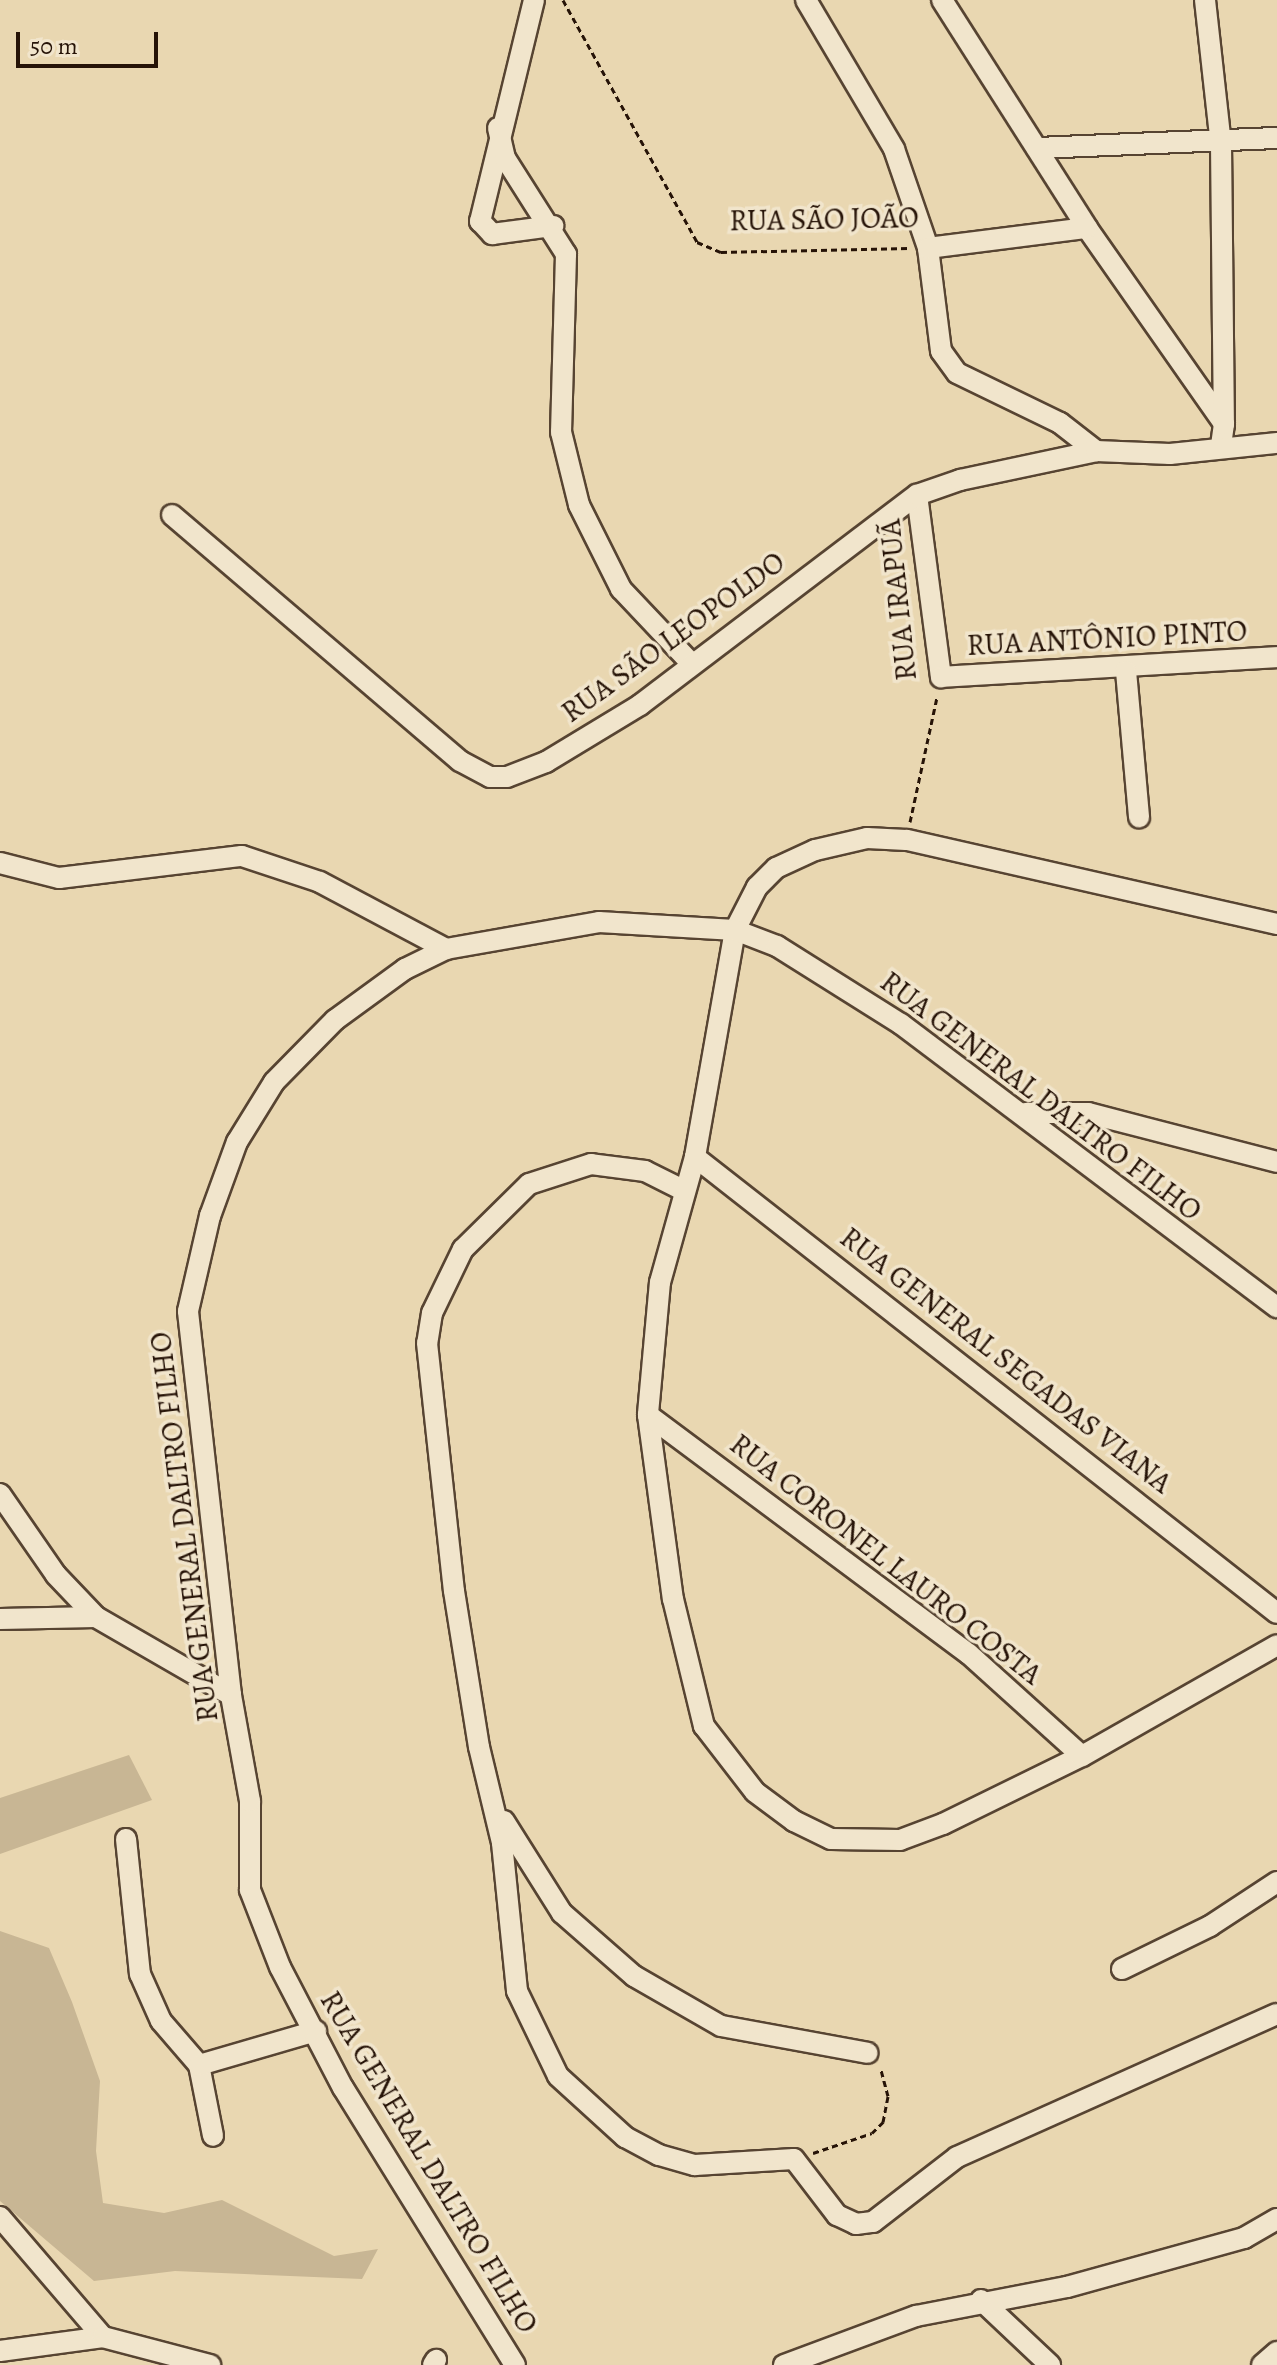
<!DOCTYPE html>
<html>
<head>
<meta charset="utf-8">
<style>
  body { margin:0 }
  #map { position:relative; width:1277px; height:2365px; overflow:hidden; background:#e9d7b1; font-family:Alegreya,serif }
  div>[style] { position:absolute }
  [style*='--x'] { left:calc(var(--x)*1px); top:calc(var(--y)*1px); width:calc(var(--w)*1px); rotate:calc(var(--a)*1deg) }
  .green>* { inset:0; background:#c8b694 }
  .path>* { height:3px; margin-top:-1.5px; transform-origin:0; background:repeating-linear-gradient(90deg,#261307 0 6px,transparent 0 10px) }
  .roads { filter:drop-shadow(2px 0 #574432) drop-shadow(-2px 0 #574432) drop-shadow(0 2px #574432) drop-shadow(0 -2px #574432) }
  .minor>* { height:20px; margin:-10px; padding:0 10px; transform-origin:10px; border-radius:10px; background:#f1e5cc }
  span { translate:-50% -50%; white-space:nowrap; text-align:center; line-height:1.15; -webkit-text-stroke:7px #f1e5cc; paint-order:stroke }
  .street-label { font-size:30px; color:#261307 }
  .scale { position:absolute; left:16px; top:32px; width:142px; height:36px; box-sizing:border-box; border:4px solid #261307; border-top:0; padding-left:10px; font-size:24px; line-height:28px; white-space:nowrap; color:#261307; -webkit-text-stroke:6px #f1e5cc; paint-order:stroke }
</style>
</head>
<body>
<div id="map">
  <div class="green">
    <i style="clip-path:polygon(129px 1755px,152px 1800px,0 1854px,0 1798px)"></i>
    <i style="clip-path:polygon(0 1931px,49px 1948px,72px 2002px,100px 2081px,96px 2151px,103px 2203px,164px 2213px,222px 2200px,334px 2256px,378px 2249px,362px 2279px,175px 2271px,94px 2281px,0 2201px)"></i>
  </div>
  <div class="path">
    <i style="--x:563;--y:0;--w:277;--a:61"></i>
    <i style="--x:697;--y:242;--w:26;--a:23"></i>
    <i style="--x:721;--y:252;--w:188;--a:-1.2"></i>
    <i style="--x:910;--y:822;--w:128;--a:-77.8"></i>
    <i style="--x:813;--y:2153;--w:62;--a:-18.7"></i>
    <i style="--x:872;--y:2133;--w:16;--a:-45"></i>
    <i style="--x:883;--y:2122;--w:26;--a:-79"></i>
    <i style="--x:888;--y:2096;--w:28;--a:-105"></i>
  </div>
  <div class="roads">
    <div class="minor">
      <i style="--x:534;--y:0;--w:228;--a:103.7"></i>
      <i style="--x:480;--y:221;--w:18;--a:47"></i>
      <i style="--x:492;--y:234;--w:62;--a:-7.5"></i>
      <i style="--x:806;--y:0;--w:173;--a:59.4"></i>
      <i style="--x:894;--y:149;--w:105;--a:71"></i>
      <i style="--x:928;--y:248;--w:104;--a:82.8"></i>
      <i style="--x:941;--y:351;--w:27;--a:54"></i>
      <i style="--x:957;--y:373;--w:114;--a:25.9"></i>
      <i style="--x:1060;--y:423;--w:46;--a:37.9"></i>
      <i style="--x:942;--y:0;--w:270;--a:57.5"></i>
      <i style="--x:1087;--y:228;--w:239;--a:55"></i>
      <i style="--x:1224;--y:424;--w:21;--a:98"></i>
      <i style="--x:1205;--y:0;--w:145;--a:83.7"></i>
      <i style="--x:1221;--y:144;--w:280;--a:89.4"></i>
      <i style="--x:498;--y:128;--w:31;--a:77"></i>
      <i style="--x:505;--y:158;--w:114;--a:57.6"></i>
      <i style="--x:566;--y:254;--w:178;--a:91.6"></i>
      <i style="--x:561;--y:432;--w:75;--a:76.1"></i>
      <i style="--x:579;--y:505;--w:94;--a:63.4"></i>
      <i style="--x:621;--y:589;--w:103;--a:46.6"></i>
      <i style="--x:1037;--y:148;--w:240;--a:-2.4"></i>
      <i style="--x:928;--y:248;--w:160;--a:-7.2"></i>
      <i style="--x:917;--y:495;--w:184;--a:82.5"></i>
      <i style="--x:941;--y:677;--w:337;--a:-3.4"></i>
      <i style="--x:172;--y:515;--w:379;--a:40.5"></i>
      <i style="--x:460;--y:761;--w:34;--a:28"></i>
      <i style="--x:490;--y:777;--w:17;--a:0"></i>
      <i style="--x:507;--y:777;--w:42;--a:-21"></i>
      <i style="--x:546;--y:762;--w:110;--a:-31.2"></i>
      <i style="--x:640;--y:705;--w:348;--a:-37.2"></i>
      <i style="--x:917;--y:495;--w:46;--a:-19.2"></i>
      <i style="--x:960;--y:480;--w:139;--a:-12"></i>
      <i style="--x:1096;--y:451;--w:74;--a:2.3"></i>
      <i style="--x:1170;--y:454;--w:108;--a:-5.9"></i>
      <i style="--x:1126;--y:671;--w:147;--a:84.9"></i>
      <i style="--x:0;--y:863;--w:61;--a:14.3"></i>
      <i style="--x:59;--y:878;--w:184;--a:-6.9"></i>
      <i style="--x:242;--y:856;--w:82;--a:18.4"></i>
      <i style="--x:320;--y:882;--w:143;--a:28"></i>
      <i style="--x:1277;--y:924;--w:380;--a:-167.2"></i>
      <i style="--x:906;--y:840;--w:39;--a:-177"></i>
      <i style="--x:867;--y:838;--w:53;--a:167"></i>
      <i style="--x:815;--y:850;--w:43;--a:155.2"></i>
      <i style="--x:776;--y:868;--w:27;--a:135"></i>
      <i style="--x:757;--y:887;--w:48;--a:117.1"></i>
      <i style="--x:735;--y:930;--w:230;--a:100"></i>
      <i style="--x:695;--y:1157;--w:130;--a:105.6"></i>
      <i style="--x:660;--y:1282;--w:134;--a:95.2"></i>
      <i style="--x:648;--y:1415;--w:186;--a:82.3"></i>
      <i style="--x:673;--y:1599;--w:131;--a:76.3"></i>
      <i style="--x:704;--y:1726;--w:83;--a:52.3"></i>
      <i style="--x:755;--y:1792;--w:49;--a:36.6"></i>
      <i style="--x:794;--y:1821;--w:41;--a:25.9"></i>
      <i style="--x:831;--y:1839;--w:69;--a:0.8"></i>
      <i style="--x:900;--y:1840;--w:46;--a:-20.4"></i>
      <i style="--x:943;--y:1824;--w:155;--a:-26.1"></i>
      <i style="--x:1082;--y:1756;--w:224;--a:-29.6"></i>
      <i style="--x:1025;--y:1113;--w:63;--a:0"></i>
      <i style="--x:1088;--y:1113;--w:195;--a:14.5"></i>
      <i style="--x:695;--y:1157;--w:739;--a:38.08"></i>
      <i style="--x:681;--y:1189;--w:40;--a:-153.4"></i>
      <i style="--x:645;--y:1171;--w:54;--a:-172.6"></i>
      <i style="--x:591;--y:1164;--w:65;--a:162.1"></i>
      <i style="--x:529;--y:1184;--w:93;--a:135.4"></i>
      <i style="--x:463;--y:1249;--w:71;--a:115.8"></i>
      <i style="--x:432;--y:1313;--w:30;--a:99"></i>
      <i style="--x:427;--y:1343;--w:249;--a:83.8"></i>
      <i style="--x:454;--y:1591;--w:158;--a:80.9"></i>
      <i style="--x:479;--y:1747;--w:99;--a:76.5"></i>
      <i style="--x:502;--y:1843;--w:149;--a:84.2"></i>
      <i style="--x:517;--y:1991;--w:94;--a:64.2"></i>
      <i style="--x:558;--y:2076;--w:91;--a:42.3"></i>
      <i style="--x:625;--y:2137;--w:38;--a:28"></i>
      <i style="--x:659;--y:2155;--w:37;--a:16"></i>
      <i style="--x:695;--y:2165;--w:99;--a:-3.5"></i>
      <i style="--x:794;--y:2159;--w:71;--a:52.5"></i>
      <i style="--x:837;--y:2215;--w:21;--a:25"></i>
      <i style="--x:856;--y:2224;--w:17;--a:-7"></i>
      <i style="--x:873;--y:2222;--w:106;--a:-37.7"></i>
      <i style="--x:957;--y:2157;--w:350;--a:-24.1"></i>
      <i style="--x:648;--y:1415;--w:400;--a:36.7"></i>
      <i style="--x:969;--y:1654;--w:152;--a:42.1"></i>
      <i style="--x:0;--y:1494;--w:98;--a:55.3"></i>
      <i style="--x:56;--y:1575;--w:58;--a:46.4"></i>
      <i style="--x:96;--y:1617;--w:156;--a:30"></i>
      <i style="--x:0;--y:1619;--w:96;--a:-1.2"></i>
      <i style="--x:504;--y:1821;--w:109;--a:57.8"></i>
      <i style="--x:562;--y:1913;--w:96;--a:41.2"></i>
      <i style="--x:634;--y:1976;--w:100;--a:29.9"></i>
      <i style="--x:721;--y:2026;--w:149;--a:10.4"></i>
      <i style="--x:126;--y:1839;--w:136;--a:84.1"></i>
      <i style="--x:140;--y:1974;--w:51;--a:65.9"></i>
      <i style="--x:161;--y:2021;--w:58;--a:49.2"></i>
      <i style="--x:199;--y:2065;--w:72;--a:78.8"></i>
      <i style="--x:1122;--y:1969;--w:98;--a:-26"></i>
      <i style="--x:1210;--y:1926;--w:80;--a:-33.3"></i>
      <i style="--x:199;--y:2065;--w:122;--a:-16.2"></i>
      <i style="--x:0;--y:2217;--w:158;--a:49.4"></i>
      <i style="--x:981;--y:2300;--w:95;--a:43.3"></i>
      <i style="--x:0;--y:2351;--w:104;--a:-7.7"></i>
      <i style="--x:103;--y:2337;--w:111;--a:14.7"></i>
      <i style="--x:433;--y:2365;--w:6;--a:-59"></i>
      <i style="--x:515;--y:2365;--w:326;--a:-121.8"></i>
      <i style="--x:343;--y:2088;--w:136;--a:-117.5"></i>
      <i style="--x:280;--y:1967;--w:83;--a:-111.3"></i>
      <i style="--x:250;--y:1890;--w:89;--a:-90"></i>
      <i style="--x:250;--y:1801;--w:108;--a:-100.2"></i>
      <i style="--x:231;--y:1695;--w:386;--a:-96.4"></i>
      <i style="--x:188;--y:1311;--w:98;--a:-77"></i>
      <i style="--x:210;--y:1216;--w:79;--a:-70"></i>
      <i style="--x:237;--y:1142;--w:70;--a:-58.3"></i>
      <i style="--x:274;--y:1082;--w:87;--a:-45.5"></i>
      <i style="--x:335;--y:1020;--w:87;--a:-36.1"></i>
      <i style="--x:405;--y:969;--w:46;--a:-26"></i>
      <i style="--x:446;--y:949;--w:155;--a:-10"></i>
      <i style="--x:599;--y:922;--w:136;--a:3.4"></i>
      <i style="--x:735;--y:930;--w:45;--a:20.9"></i>
      <i style="--x:777;--y:946;--w:146;--a:32.2"></i>
      <i style="--x:901;--y:1024;--w:471;--a:37"></i>
      <i style="--x:784;--y:2365;--w:141;--a:-20.4"></i>
      <i style="--x:916;--y:2316;--w:154;--a:-10.9"></i>
      <i style="--x:1067;--y:2287;--w:184;--a:-15.5"></i>
      <i style="--x:1244;--y:2238;--w:38;--a:-30"></i>
      <i style="--x:1262;--y:2365;--w:20;--a:-41"></i>
    </div>
  </div>
  <div class="street-label">
    <span style="left:824px;top:219px;rotate:-1deg">RUA SÃO JOÃO</span>
    <span style="left:898px;top:600px;rotate:-96deg">RUA IRAPUÃ</span>
    <span style="left:673px;top:637px;rotate:-36deg">RUA SÃO LEOPOLDO</span>
    <span style="left:1107px;top:638px;rotate:-3deg">RUA ANTÔNIO PINTO</span>
    <span style="left:1041px;top:1096px;rotate:37deg">RUA GENERAL DALTRO FILHO</span>
    <span style="left:1006px;top:1360px;rotate:38deg">RUA GENERAL SEGADAS VIANA</span>
    <span style="left:184px;top:1527px;rotate:-97deg">RUA GENERAL DALTRO FILHO</span>
    <span style="left:886px;top:1559px;rotate:38deg">RUA CORONEL LAURO COSTA</span>
    <span style="left:429px;top:2162px;rotate:59deg">RUA GENERAL DALTRO FILHO</span>
  </div>
  <div class="scale">50 m</div>
</div>
</body>
</html>
